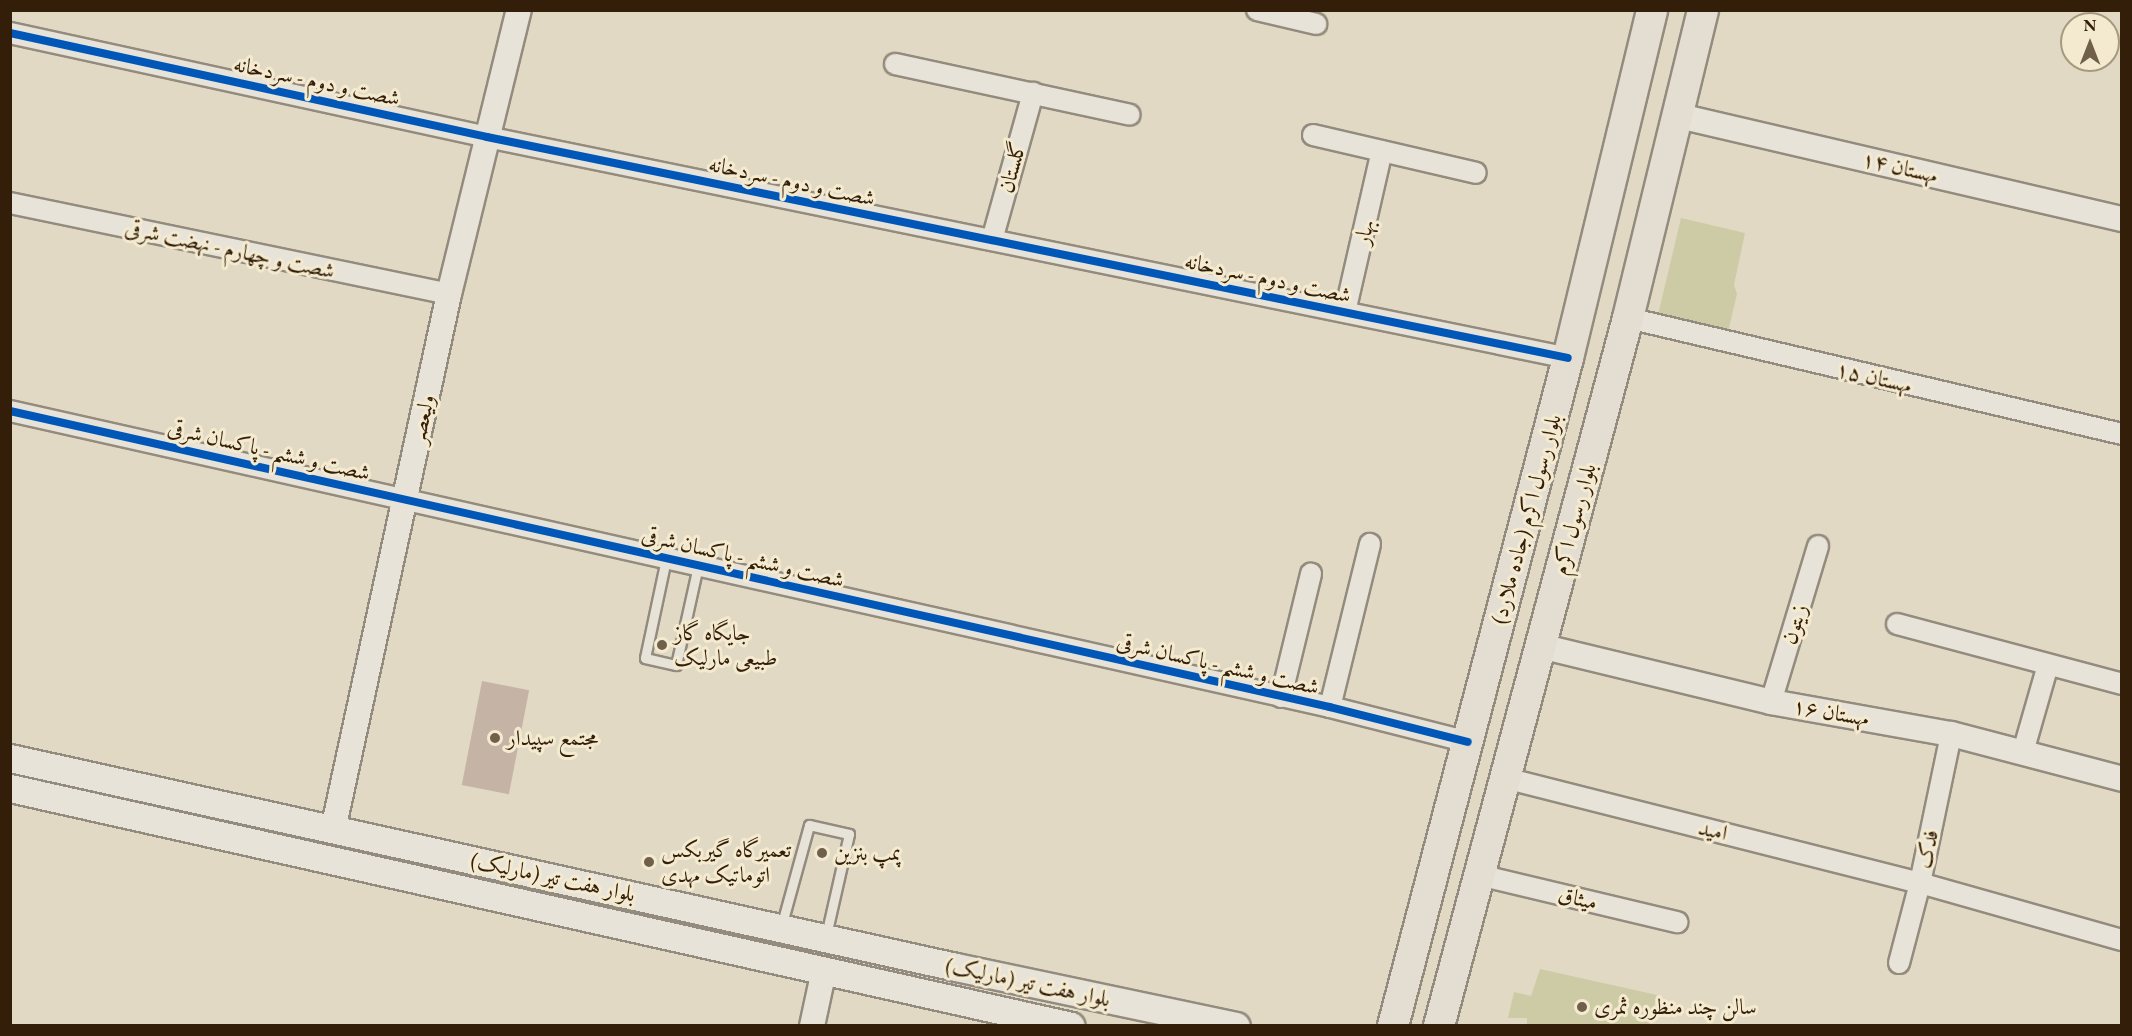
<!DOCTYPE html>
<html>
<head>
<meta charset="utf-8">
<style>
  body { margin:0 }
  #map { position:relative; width:2132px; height:1036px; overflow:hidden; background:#e1d9c4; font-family:"EB Garamond",Amiri,serif }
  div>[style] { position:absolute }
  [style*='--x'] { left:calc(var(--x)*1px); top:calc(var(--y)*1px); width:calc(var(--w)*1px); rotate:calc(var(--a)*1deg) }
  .green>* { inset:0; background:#cdcba5 }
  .building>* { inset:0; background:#c5b4a6; transform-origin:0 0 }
  .roads { filter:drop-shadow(2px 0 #938b7d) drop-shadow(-2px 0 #938b7d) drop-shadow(0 2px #938b7d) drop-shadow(0 -2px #938b7d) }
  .service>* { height:9px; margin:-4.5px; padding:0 4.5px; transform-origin:4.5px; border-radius:4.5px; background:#e7e3d8 }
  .minor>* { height:20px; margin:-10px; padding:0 10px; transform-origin:10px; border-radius:10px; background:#e7e3d8 }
  .tertiary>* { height:24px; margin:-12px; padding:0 12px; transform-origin:12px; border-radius:12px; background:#e7e3d8 }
  .secondary>* { height:27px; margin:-13.5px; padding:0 13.5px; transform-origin:13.5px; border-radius:13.5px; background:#e7e3d8 }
  .primary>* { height:30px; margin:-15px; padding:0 15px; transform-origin:15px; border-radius:15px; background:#e4ded2 }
  .cycleway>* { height:8px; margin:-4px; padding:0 4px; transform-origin:4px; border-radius:4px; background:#0057b8 }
  .dots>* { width:16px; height:16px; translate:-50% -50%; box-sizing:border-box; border:3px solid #f4ead0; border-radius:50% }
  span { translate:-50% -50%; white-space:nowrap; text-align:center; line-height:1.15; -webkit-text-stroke:6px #f4ead0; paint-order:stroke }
  .street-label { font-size:22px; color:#331e09 }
  .poi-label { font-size:22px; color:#331e09 }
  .left { translate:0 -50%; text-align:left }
  .frame { position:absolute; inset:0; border:12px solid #331e09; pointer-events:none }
  .north { position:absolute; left:2060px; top:12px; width:60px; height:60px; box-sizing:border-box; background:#f4ead0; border:2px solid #a79880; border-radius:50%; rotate:0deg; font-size:16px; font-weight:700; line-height:24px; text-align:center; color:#331e09 }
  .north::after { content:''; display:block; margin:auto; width:21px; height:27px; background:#705f4a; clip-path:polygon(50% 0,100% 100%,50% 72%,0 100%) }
</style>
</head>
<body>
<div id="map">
  <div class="green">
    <i style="clip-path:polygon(1681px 218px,1745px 233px,1734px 285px,1737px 294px,1728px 332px,1658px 315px)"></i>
    <i style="clip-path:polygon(1540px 969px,1657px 995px,1649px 1025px,1527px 1025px,1527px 1018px,1508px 1018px,1514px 992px,1531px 996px)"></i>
  </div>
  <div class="building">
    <i style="left:482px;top:681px;width:48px;height:106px;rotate:11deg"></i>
  </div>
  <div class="roads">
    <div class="service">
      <i style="--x:666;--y:559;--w:101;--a:102"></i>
      <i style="--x:645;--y:658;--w:32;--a:13"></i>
      <i style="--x:676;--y:665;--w:101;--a:-77.5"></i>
      <i style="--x:781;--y:927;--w:106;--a:-74.6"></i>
      <i style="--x:809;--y:825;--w:41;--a:12.7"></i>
      <i style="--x:849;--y:834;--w:104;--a:102.8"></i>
    </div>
    <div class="minor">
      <i style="--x:1257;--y:10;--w:61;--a:13.3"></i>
      <i style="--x:10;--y:33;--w:488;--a:12.3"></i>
      <i style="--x:487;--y:137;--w:1103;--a:11.55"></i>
      <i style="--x:895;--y:64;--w:240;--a:12.2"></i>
      <i style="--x:1313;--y:135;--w:167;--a:13.1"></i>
      <i style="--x:10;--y:203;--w:448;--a:11.7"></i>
      <i style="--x:992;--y:240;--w:153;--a:-74.4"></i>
      <i style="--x:1345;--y:312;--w:165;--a:-77.1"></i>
      <i style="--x:1628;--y:318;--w:507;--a:13.21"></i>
      <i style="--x:10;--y:411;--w:1353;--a:12.64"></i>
      <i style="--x:1330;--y:707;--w:142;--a:14.2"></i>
      <i style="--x:1897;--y:624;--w:233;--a:14.9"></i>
      <i style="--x:1281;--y:697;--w:127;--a:-76.3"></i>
      <i style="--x:1771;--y:702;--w:163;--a:-73.2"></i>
      <i style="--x:1330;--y:707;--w:168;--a:-76.2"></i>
      <i style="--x:2023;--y:752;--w:91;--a:-74"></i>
      <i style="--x:1505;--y:778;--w:428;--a:14.2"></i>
      <i style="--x:1920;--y:883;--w:210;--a:15.8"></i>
      <i style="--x:1479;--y:875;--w:204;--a:13.4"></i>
      <i style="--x:1899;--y:963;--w:83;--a:-75.3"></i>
      <i style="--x:1920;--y:883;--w:152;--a:-78.2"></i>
    </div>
    <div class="tertiary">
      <i style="--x:1679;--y:116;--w:455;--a:13.1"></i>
      <i style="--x:1540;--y:646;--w:238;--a:13.6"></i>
      <i style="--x:1771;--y:702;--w:183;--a:10.1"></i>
      <i style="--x:1951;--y:734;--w:177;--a:14.7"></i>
      <i style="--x:333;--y:830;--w:548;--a:-77.79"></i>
      <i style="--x:449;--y:294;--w:292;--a:-76.2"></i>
      <i style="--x:812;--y:1026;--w:57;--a:-77.9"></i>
    </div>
    <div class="secondary">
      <i style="--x:10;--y:758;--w:969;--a:12.46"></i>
      <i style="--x:956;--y:967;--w:286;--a:11.9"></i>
      <i style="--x:10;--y:788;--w:1087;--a:12.64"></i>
    </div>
    <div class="primary">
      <i style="--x:1393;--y:1026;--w:691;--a:-75.32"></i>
      <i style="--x:1568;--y:358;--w:358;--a:-76.4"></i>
      <i style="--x:1439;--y:1026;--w:733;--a:-75.05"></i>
      <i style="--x:1628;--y:318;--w:317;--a:-76.3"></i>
    </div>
  </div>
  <div class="cycleway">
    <i style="--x:10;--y:33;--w:488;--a:12.3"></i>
    <i style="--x:487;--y:137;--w:1103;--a:11.55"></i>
    <i style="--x:10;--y:411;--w:1353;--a:12.64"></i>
    <i style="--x:1330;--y:707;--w:142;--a:14.2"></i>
  </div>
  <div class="dots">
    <i style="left:662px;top:645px;background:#705f4a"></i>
    <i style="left:495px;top:738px;background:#705f4a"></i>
    <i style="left:822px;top:853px;background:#705f4a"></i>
    <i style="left:649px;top:862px;background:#705f4a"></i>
    <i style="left:1582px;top:1007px;background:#705f4a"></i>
  </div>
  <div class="street-label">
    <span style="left:317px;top:81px;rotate:12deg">شصت و دوم - سردخانه</span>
    <span style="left:1012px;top:167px;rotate:-75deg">گلستان</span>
    <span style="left:1900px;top:167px;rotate:13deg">مهستان ۱۴</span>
    <span style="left:792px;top:181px;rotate:12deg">شصت و دوم - سردخانه</span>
    <span style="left:1364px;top:232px;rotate:-77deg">بهار</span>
    <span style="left:230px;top:249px;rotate:12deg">شصت و چهارم - نهضت شرقی</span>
    <span style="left:1268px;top:278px;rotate:12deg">شصت و دوم - سردخانه</span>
    <span style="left:1874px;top:377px;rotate:13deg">مهستان ۱۵</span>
    <span style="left:422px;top:419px;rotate:-78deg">ولیعصر</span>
    <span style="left:269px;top:450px;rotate:13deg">شصت و ششم - پاکسان شرقی</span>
    <span style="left:1526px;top:519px;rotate:-75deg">بلوار رسول اکرم (جاده ملارد)</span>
    <span style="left:1574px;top:519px;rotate:-75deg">بلوار رسول اکرم</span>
    <span style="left:743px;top:557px;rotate:13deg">شصت و ششم - پاکسان شرقی</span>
    <span style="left:1794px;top:624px;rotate:-73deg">زیتون</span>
    <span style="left:1218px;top:664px;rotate:13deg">شصت و ششم - پاکسان شرقی</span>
    <span style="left:1831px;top:712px;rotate:10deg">مهستان ۱۶</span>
    <span style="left:1713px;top:830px;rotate:14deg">امید</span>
    <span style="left:1927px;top:849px;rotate:-78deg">فدک</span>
    <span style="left:553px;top:877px;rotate:12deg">بلوار هفت تیر (مارلیک)</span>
    <span style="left:1578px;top:898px;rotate:14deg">میثاق</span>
    <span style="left:1028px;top:982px;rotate:12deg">بلوار هفت تیر (مارلیک)</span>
  </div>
  <div class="poi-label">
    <span class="left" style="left:674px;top:645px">جایگاه گاز<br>طبیعی مارلیک</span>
    <span class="left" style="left:507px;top:738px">مجتمع سپیدار</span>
    <span class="left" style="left:661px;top:862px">تعمیرگاه گیربکس<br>اتوماتیک مهدی</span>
    <span class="left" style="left:834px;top:853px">پمپ بنزین</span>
    <span class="left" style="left:1594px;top:1007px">سالن چند منظوره ثمری</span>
  </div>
  <div class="frame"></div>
  <div class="north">N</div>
</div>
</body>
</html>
